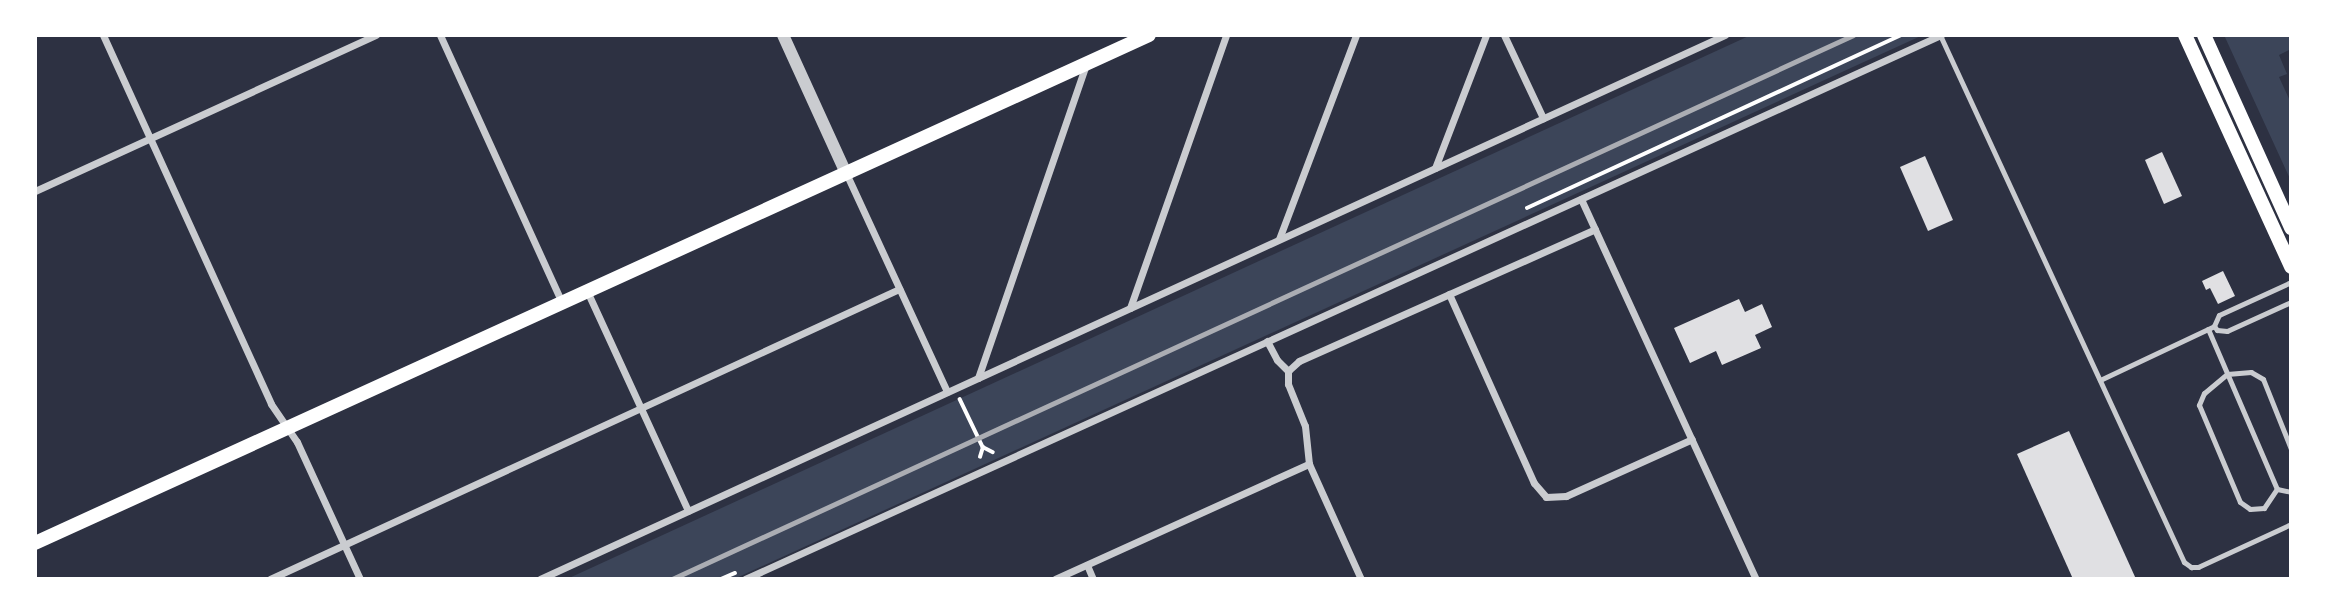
<!DOCTYPE html>
<html>
<head>
<meta charset="utf-8">
<style>
  body { margin:0 }
  #map { position:relative; width:2326px; height:614px; overflow:hidden; background:#2d3142; font-family:"Space Grotesk",sans-serif }
  div>[style] { position:absolute }
  .green>* { inset:0; background:#3c4559 }
  .building>* { inset:0; background:#e0e0e3 }
  .path>* { height:3.5px; margin:-1.75px; padding:0 1.75px; transform-origin:1.75px; border-radius:1.75px; background:#fff }
  .service>* { height:5px; margin:-2.5px; padding:0 2.5px; transform-origin:2.5px; border-radius:2.5px; background:#caccd0 }
  .minor>* { height:7px; margin:-3.5px; padding:0 3.5px; transform-origin:3.5px; border-radius:3.5px; background:#caccd0 }
  .tertiary>* { height:12px; margin:-6px; padding:0 6px; transform-origin:6px; border-radius:6px; background:#caccd0 }
  .secondary>* { height:14px; margin:-7px; padding:0 7px; transform-origin:7px; border-radius:7px; background:#fff }
  .rail>* { height:5px; margin:-2.5px; padding:0 2.5px; transform-origin:2.5px; border-radius:2.5px; background:#abadb3 }
  span { translate:-50% -50%; white-space:nowrap; text-align:center; line-height:1.15; -webkit-text-stroke:7px #fff; paint-order:stroke }
  .frame { position:absolute; inset:0; border:37px solid #fff; pointer-events:none }
</style>
</head>
<body>
<div id="map">
  <div class="green">
    <div style="clip-path:polygon(1751px 35px,1923px 35px,734px 579px,567px 579px)"></div>
    <div style="clip-path:polygon(2224px 35px,2291px 35px,2291px 49px,2279px 55px,2287px 74px,2279px 77px,2291px 103px,2291px 181px)"></div>
  </div>
  <div class="building">
    <div style="clip-path:polygon(2162px 152px,2182px 196px,2164px 204px,2145px 160px)"></div>
    <div style="clip-path:polygon(1925px 156px,1953px 220px,1928px 231px,1900px 167px)"></div>
    <div style="clip-path:polygon(2223px 271px,2235px 296px,2218px 304px,2210px 288px,2206px 290px,2202px 281px)"></div>
    <div style="clip-path:polygon(1739px 299px,1745px 312px,1762px 304px,1772px 327px,1755px 335px,1761px 348px,1722px 365px,1716px 351px,1690px 363px,1674px 328px)"></div>
    <div style="clip-path:polygon(2069px 431px,2136px 579px,2073px 579px,2017px 454px)"></div>
  </div>
  <div class="path">
    <div style="left:1527px;top:208px;width:413px;rotate:-24.8deg"></div>
    <div style="left:960px;top:399px;width:53px;rotate:64.4deg"></div>
    <div style="left:980px;top:457px;width:10px;rotate:-73deg"></div>
    <div style="left:983px;top:447px;width:11px;rotate:27deg"></div>
    <div style="left:721px;top:579px;width:15px;rotate:-23deg"></div>
  </div>
  <div class="service">
    <div style="left:1940px;top:35px;width:581px;rotate:65.16deg"></div>
    <div style="left:2184px;top:562px;width:9px;rotate:36deg"></div>
    <div style="left:2191px;top:567px;width:7px"></div>
    <div style="left:2198px;top:567px;width:102px;rotate:-24.8deg"></div>
    <div style="left:2214px;top:326px;width:5px;rotate:53deg"></div>
    <div style="left:2217px;top:330px;width:10px;rotate:6deg"></div>
    <div style="left:2227px;top:331px;width:70px;rotate:-24.4deg"></div>
    <div style="left:2208px;top:329px;width:174px;rotate:66.7deg"></div>
    <div style="left:2100px;top:380px;width:126px;rotate:-25.3deg"></div>
    <div style="left:2214px;top:326px;width:12px;rotate:-66deg"></div>
    <div style="left:2219px;top:315px;width:79px;rotate:-24.6deg"></div>
    <div style="left:2291px;top:449px;width:75px;rotate:-111.8deg"></div>
    <div style="left:2263px;top:379px;width:14px;rotate:-150deg"></div>
    <div style="left:2251px;top:372px;width:24px;rotate:175deg"></div>
    <div style="left:2227px;top:374px;width:30px;rotate:140deg"></div>
    <div style="left:2204px;top:393px;width:13px;rotate:113deg"></div>
    <div style="left:2199px;top:405px;width:105px;rotate:67.1deg"></div>
    <div style="left:2240px;top:502px;width:12px;rotate:35deg"></div>
    <div style="left:2250px;top:509px;width:14px;rotate:-4deg"></div>
    <div style="left:2264px;top:508px;width:23px;rotate:-56deg"></div>
    <div style="left:2277px;top:489px;width:14px;rotate:12deg"></div>
  </div>
  <div class="minor">
    <div style="left:103px;top:35px;width:405px;rotate:65.5deg"></div>
    <div style="left:271px;top:404px;width:46px;rotate:55.6deg"></div>
    <div style="left:297px;top:442px;width:151px;rotate:65.3deg"></div>
    <div style="left:440px;top:35px;width:294px;rotate:65.5deg"></div>
    <div style="left:1504px;top:35px;width:92px;rotate:64.8deg"></div>
    <div style="left:1435px;top:168px;width:142px;rotate:-69deg"></div>
    <div style="left:846px;top:173px;width:241px;rotate:65.2deg"></div>
    <div style="left:35px;top:191px;width:375px;rotate:-24.6deg"></div>
    <div style="left:1581px;top:199px;width:418px;rotate:65.3deg"></div>
    <div style="left:1279px;top:239px;width:218px;rotate:-69.3deg"></div>
    <div style="left:587px;top:291px;width:242px;rotate:65.3deg"></div>
    <div style="left:1449px;top:294px;width:207px;rotate:65.8deg"></div>
    <div style="left:1534px;top:483px;width:18px;rotate:49deg"></div>
    <div style="left:1546px;top:497px;width:20px;rotate:-3deg"></div>
    <div style="left:1566px;top:496px;width:138px;rotate:-24.3deg"></div>
    <div style="left:1130px;top:308px;width:289px;rotate:-70.6deg"></div>
    <div style="left:1267px;top:341px;width:21px;rotate:62deg"></div>
    <div style="left:1277px;top:360px;width:16px;rotate:45deg"></div>
    <div style="left:1288px;top:371px;width:13px;rotate:90deg"></div>
    <div style="left:1288px;top:384px;width:45px;rotate:68deg"></div>
    <div style="left:1305px;top:426px;width:38px;rotate:84deg"></div>
    <div style="left:1309px;top:464px;width:126px;rotate:65.7deg"></div>
    <div style="left:1288px;top:371px;width:15px;rotate:-42deg"></div>
    <div style="left:1299px;top:361px;width:324px;rotate:-24deg"></div>
    <div style="left:978px;top:378px;width:331px;rotate:-71deg"></div>
    <div style="left:1087px;top:565px;width:15px;rotate:67deg"></div>
    <div style="left:270px;top:579px;width:693px;rotate:-24.75deg"></div>
    <div style="left:540px;top:579px;width:1304px;rotate:-24.66deg"></div>
    <div style="left:745px;top:579px;width:1314px;rotate:-24.46deg"></div>
    <div style="left:1055px;top:579px;width:279px;rotate:-24.4deg"></div>
  </div>
  <div class="tertiary">
    <div style="left:783px;top:35px;width:152px;rotate:65.5deg"></div>
  </div>
  <div class="secondary">
    <div style="left:2185px;top:35px;width:255px;rotate:65.4deg"></div>
    <div style="left:2204px;top:35px;width:212px;rotate:65.7deg"></div>
    <div style="left:35px;top:543px;width:1224px;rotate:-24.51deg"></div>
  </div>
  <div class="rail">
    <div style="left:672px;top:579px;width:1300px;rotate:-24.73deg"></div>
  </div>
  <div class="frame"></div>
</div>
</body>
</html>
